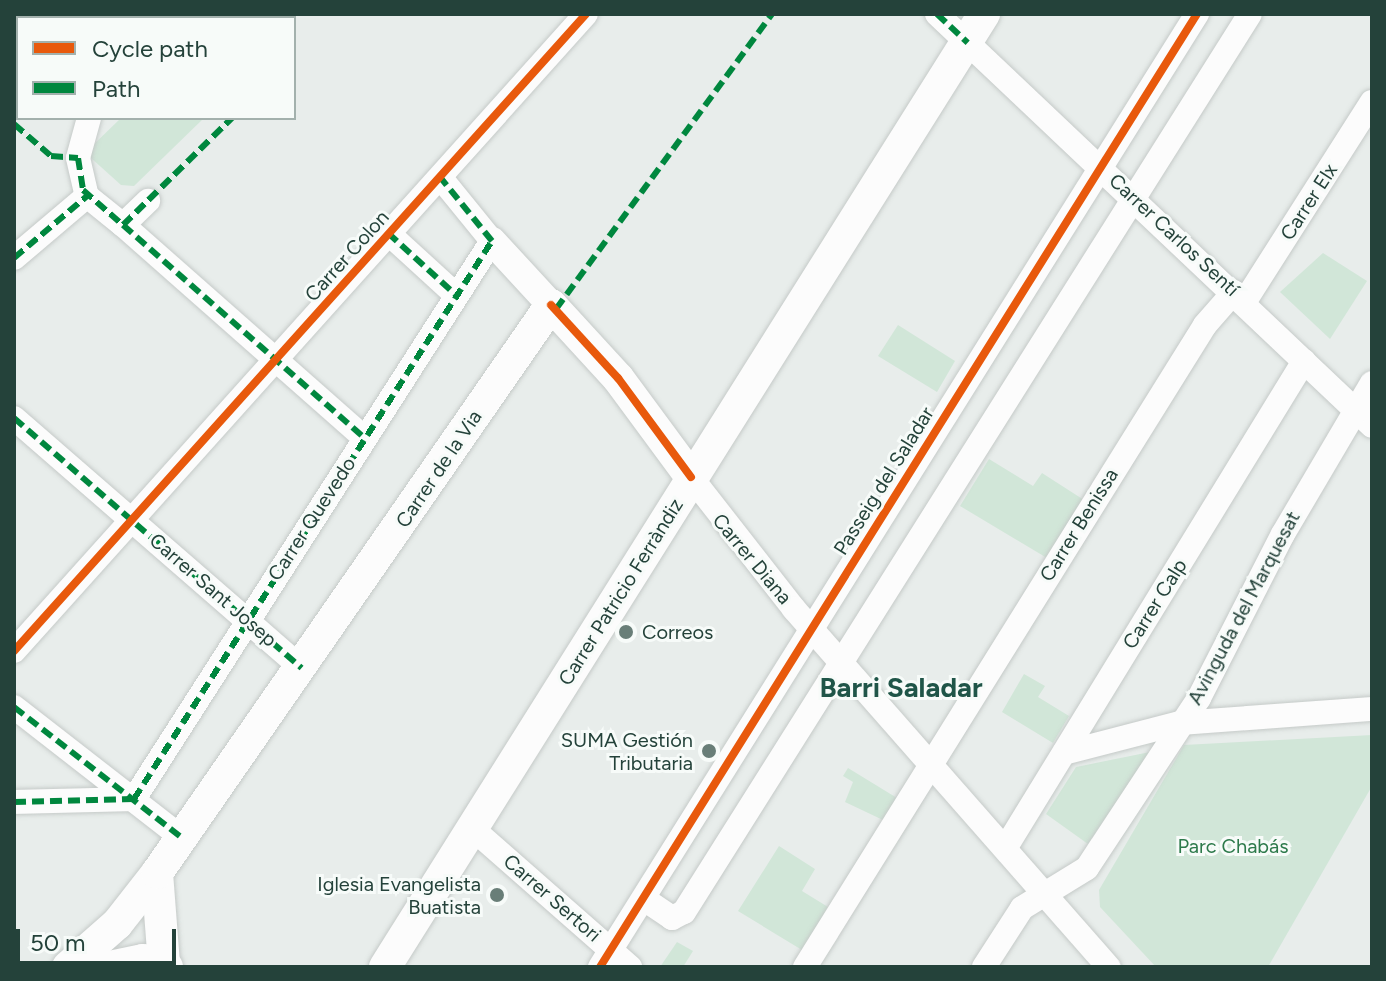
<!DOCTYPE html>
<html>
<head>
<meta charset="utf-8">
<style>
  body { margin:0 }
  #map { position:relative; width:1386px; height:981px; overflow:hidden; background:#e8edeb; font-family:Figtree,sans-serif }
  div>[style] { position:absolute }
  .green>* { inset:0; background:#d1e6d8 }
  .roads { filter:drop-shadow(0 0 2px #c5cac8) drop-shadow(0 0 2px #c5cac8) }
  .minor>* { height:24px; margin:-12px; padding:0 12px; transform-origin:12px; border-radius:12px; background:#fcfcfc }
  .tertiary>* { height:28px; margin:-14px; padding:0 14px; transform-origin:14px; border-radius:14px; background:#fcfcfc }
  .secondary>* { height:32px; margin:-16px; padding:0 16px; transform-origin:16px; border-radius:16px; background:#fcfcfc }
  .quiet>* { height:6px; margin-top:-3px; transform-origin:0; background:repeating-linear-gradient(90deg,#00873e 0 12px,transparent 0 18px) }
  .cycleway>* { height:8px; margin:-4px; padding:0 4px; transform-origin:4px; border-radius:4px; background:#e8590c }
  .dots>* { width:22px; height:22px; translate:-50% -50%; box-sizing:border-box; border:4px solid #f7fbf9; border-radius:50% }
  span { translate:-50% -50%; white-space:nowrap; text-align:center; line-height:1.15; -webkit-text-stroke:6px #f7fbf9; paint-order:stroke }
  .street-label { font-size:20px; color:#24423a }
  .poi-label { font-size:20px; color:#24423a }
  .left { translate:0 -50%; text-align:left }
  .right { translate:-100% -50%; text-align:right }
  .park-label { font-size:20px; color:#2d7a4b }
  .district-label { font-size:28px; color:#1f5548; font-weight:700 }
  .frame { position:absolute; inset:0; border:16px solid #24423a; pointer-events:none }
  .legend { position:absolute; left:16px; top:16px; width:280px; height:104px; box-sizing:border-box; background:#f7fbf9; border:2px solid #a3b1ad; margin:0; padding:10px 14px; list-style:none; font-size:24px; color:#24423a }
  .legend li { display:flex; align-items:center; gap:16px; height:40px }
  .legend b { width:40px; border:2px solid #a3b1ad }
  .scale { position:absolute; left:16px; top:929px; width:160px; height:36px; box-sizing:border-box; border:4px solid #24423a; border-top:0; padding-left:10px; font-size:24px; line-height:28px; white-space:nowrap; color:#24423a; -webkit-text-stroke:6px #f7fbf9; paint-order:stroke }
</style>
</head>
<body>
<div id="map">
  <div class="green">
    <div style="clip-path:polygon(121px 118px,204px 118px,134px 186px,121px 185px,91px 158px,90px 148px)"></div>
    <div style="clip-path:polygon(1323px 253px,1367px 281px,1330px 339px,1280px 292px)"></div>
    <div style="clip-path:polygon(898px 325px,955px 361px,937px 392px,878px 356px)"></div>
    <div style="clip-path:polygon(989px 459px,1033px 486px,1042px 473px,1084px 500px,1047px 558px,960px 506px)"></div>
    <div style="clip-path:polygon(1024px 674px,1045px 686px,1038px 697px,1069px 716px,1053px 743px,1002px 712px)"></div>
    <div style="clip-path:polygon(1372px 735px,1372px 786px,1268px 967px,1156px 967px,1100px 907px,1099px 890px,1184px 745px)"></div>
    <div style="clip-path:polygon(1150px 752px,1088px 844px,1046px 814px,1076px 767px)"></div>
    <div style="clip-path:polygon(848px 768px,897px 798px,883px 820px,845px 802px,853px 782px,843px 776px)"></div>
    <div style="clip-path:polygon(779px 846px,815px 869px,802px 891px,828px 907px,802px 950px,738px 911px)"></div>
    <div style="clip-path:polygon(677px 942px,693px 951px,683px 967px,660px 967px)"></div>
  </div>
  <div class="roads">
    <div class="minor">
      <div style="left:937px;top:14px;width:599px;rotate:43.44deg"></div>
      <div style="left:89px;top:118px;width:41px;rotate:105.4deg"></div>
      <div style="left:78px;top:158px;width:39px;rotate:77deg"></div>
      <div style="left:87px;top:196px;width:46px;rotate:38.9deg"></div>
      <div style="left:123px;top:225px;width:35px;rotate:-44deg"></div>
      <div style="left:123px;top:225px;width:322px;rotate:41.4deg"></div>
      <div style="left:388px;top:233px;width:92px;rotate:42.4deg"></div>
      <div style="left:14px;top:258px;width:96px;rotate:-40.3deg"></div>
      <div style="left:1245px;top:301px;width:236px;rotate:-57.5deg"></div>
      <div style="left:14px;top:418px;width:381px;rotate:41deg"></div>
      <div style="left:691px;top:477px;width:167px;rotate:52deg"></div>
      <div style="left:794px;top:609px;width:477px;rotate:48.7deg"></div>
      <div style="left:14px;top:651px;width:856px;rotate:-48.08deg"></div>
      <div style="left:14px;top:707px;width:213px;rotate:37.9deg"></div>
      <div style="left:1064px;top:753px;width:120px;rotate:-14.5deg"></div>
      <div style="left:1180px;top:723px;width:193px;rotate:-4.2deg"></div>
      <div style="left:134px;top:799px;width:663px;rotate:-57.32deg"></div>
      <div style="left:492px;top:241px;width:82px;rotate:-129.1deg"></div>
      <div style="left:14px;top:802px;width:120px;rotate:-1.4deg"></div>
      <div style="left:474px;top:830px;width:208px;rotate:41.3deg"></div>
      <div style="left:1006px;top:847px;width:570px;rotate:-58.48deg"></div>
      <div style="left:644px;top:899px;width:34px;rotate:34deg"></div>
      <div style="left:672px;top:918px;width:13px;rotate:-27deg"></div>
      <div style="left:684px;top:912px;width:1061px;rotate:-57.78deg"></div>
      <div style="left:600px;top:967px;width:1125px;rotate:-57.94deg"></div>
      <div style="left:805px;top:967px;width:756px;rotate:-58.07deg"></div>
      <div style="left:1205px;top:325px;width:44px;rotate:-48.7deg"></div>
      <div style="left:984px;top:967px;width:70px;rotate:-57.2deg"></div>
      <div style="left:1022px;top:908px;width:76px;rotate:-31.6deg"></div>
      <div style="left:1087px;top:868px;width:204px;rotate:-56.6deg"></div>
      <div style="left:1199px;top:698px;width:184px;rotate:-62.9deg"></div>
      <div style="left:1283px;top:534px;width:175px;rotate:-59.5deg"></div>
    </div>
    <div class="tertiary">
      <div style="left:492px;top:241px;width:87px;rotate:47.3deg"></div>
    </div>
    <div class="secondary">
      <div style="left:157px;top:873px;width:92px;rotate:85.6deg"></div>
      <div style="left:68px;top:967px;width:65px;rotate:-41.3deg"></div>
      <div style="left:117px;top:924px;width:65px;rotate:-51.9deg"></div>
      <div style="left:157px;top:873px;width:691px;rotate:-55.25deg"></div>
      <div style="left:551px;top:305px;width:99px;rotate:47.5deg"></div>
      <div style="left:618px;top:378px;width:123px;rotate:53.6deg"></div>
      <div style="left:110px;top:967px;width:34px;rotate:-12deg"></div>
      <div style="left:143px;top:960px;width:25px;rotate:16deg"></div>
      <div style="left:385px;top:967px;width:1126px;rotate:-57.85deg"></div>
    </div>
  </div>
  <div class="quiet">
    <div style="left:156px;top:14px;width:7px;rotate:34deg"></div>
    <div style="left:937px;top:14px;width:42px;rotate:43.1deg"></div>
    <div style="left:264px;top:18px;width:6px;rotate:-45deg"></div>
    <div style="left:14px;top:124px;width:49px;rotate:40.9deg"></div>
    <div style="left:51px;top:156px;width:27px;rotate:4deg"></div>
    <div style="left:78px;top:158px;width:32px;rotate:81deg"></div>
    <div style="left:83px;top:190px;width:53px;rotate:41.2deg"></div>
    <div style="left:123px;top:225px;width:153px;rotate:-44.5deg"></div>
    <div style="left:123px;top:225px;width:322px;rotate:41.4deg"></div>
    <div style="left:388px;top:233px;width:92px;rotate:42.4deg"></div>
    <div style="left:14px;top:258px;width:96px;rotate:-40.3deg"></div>
    <div style="left:556px;top:309px;width:366px;rotate:-53.8deg"></div>
    <div style="left:14px;top:418px;width:381px;rotate:41deg"></div>
    <div style="left:14px;top:707px;width:213px;rotate:37.9deg"></div>
    <div style="left:134px;top:799px;width:663px;rotate:-57.32deg"></div>
    <div style="left:492px;top:241px;width:82px;rotate:-129.1deg"></div>
    <div style="left:14px;top:802px;width:120px;rotate:-1.4deg"></div>
  </div>
  <div class="cycleway">
    <div style="left:551px;top:305px;width:99px;rotate:47.5deg"></div>
    <div style="left:618px;top:378px;width:123px;rotate:53.6deg"></div>
    <div style="left:14px;top:651px;width:856px;rotate:-48.08deg"></div>
    <div style="left:600px;top:967px;width:1125px;rotate:-57.94deg"></div>
  </div>
  <div class="dots">
    <div style="left:626px;top:632px;background:#697e78"></div>
    <div style="left:709px;top:751px;background:#697e78"></div>
    <div style="left:497px;top:895px;background:#697e78"></div>
  </div>
  <div class="street-label">
    <span style="left:1309px;top:202px;rotate:-57deg">Carrer Elx</span>
    <span style="left:1174px;top:235px;rotate:43deg">Carrer Carlos Sentí</span>
    <span style="left:347px;top:256px;rotate:-48deg">Carrer Colon</span>
    <span style="left:439px;top:469px;rotate:-56deg">Carrer de la Via</span>
    <span style="left:884px;top:481px;rotate:-58deg">Passeig del Saladar</span>
    <span style="left:312px;top:519px;rotate:-57deg">Carrer Quevedo</span>
    <span style="left:1079px;top:525px;rotate:-58deg">Carrer Benissa</span>
    <span style="left:752px;top:559px;rotate:50deg">Carrer Diana</span>
    <span style="left:213px;top:590px;rotate:41deg">Carrer Sant Josep</span>
    <span style="left:621px;top:592px;rotate:-58deg">Carrer Patricio Ferràndiz</span>
    <span style="left:1155px;top:604px;rotate:-58deg">Carrer Calp</span>
    <span style="left:1244px;top:608px;rotate:-62deg">Avinguda del Marquesat</span>
    <span style="left:552px;top:898px;rotate:41deg">Carrer Sertori</span>
  </div>
  <div class="poi-label">
    <span class="left" style="left:642px;top:632px">Correos</span>
    <span class="right" style="left:693px;top:752px">SUMA Gestión<br>Tributaria</span>
    <span class="right" style="left:481px;top:896px">Iglesia Evangelista<br>Buatista</span>
  </div>
  <div class="park-label">
    <span style="left:1233px;top:846px">Parc Chabás</span>
  </div>
  <div class="district-label">
    <span style="left:901px;top:687px">Barri Saladar</span>
  </div>
  <div class="frame"></div>
  <ul class="legend">
  <li><b style="height:10px;background:#e8590c"></b>Cycle path</li>
  <li><b style="height:10px;background:#00873e"></b>Path</li>
  </ul>
  <div class="scale">50 m</div>
</div>
</body>
</html>
